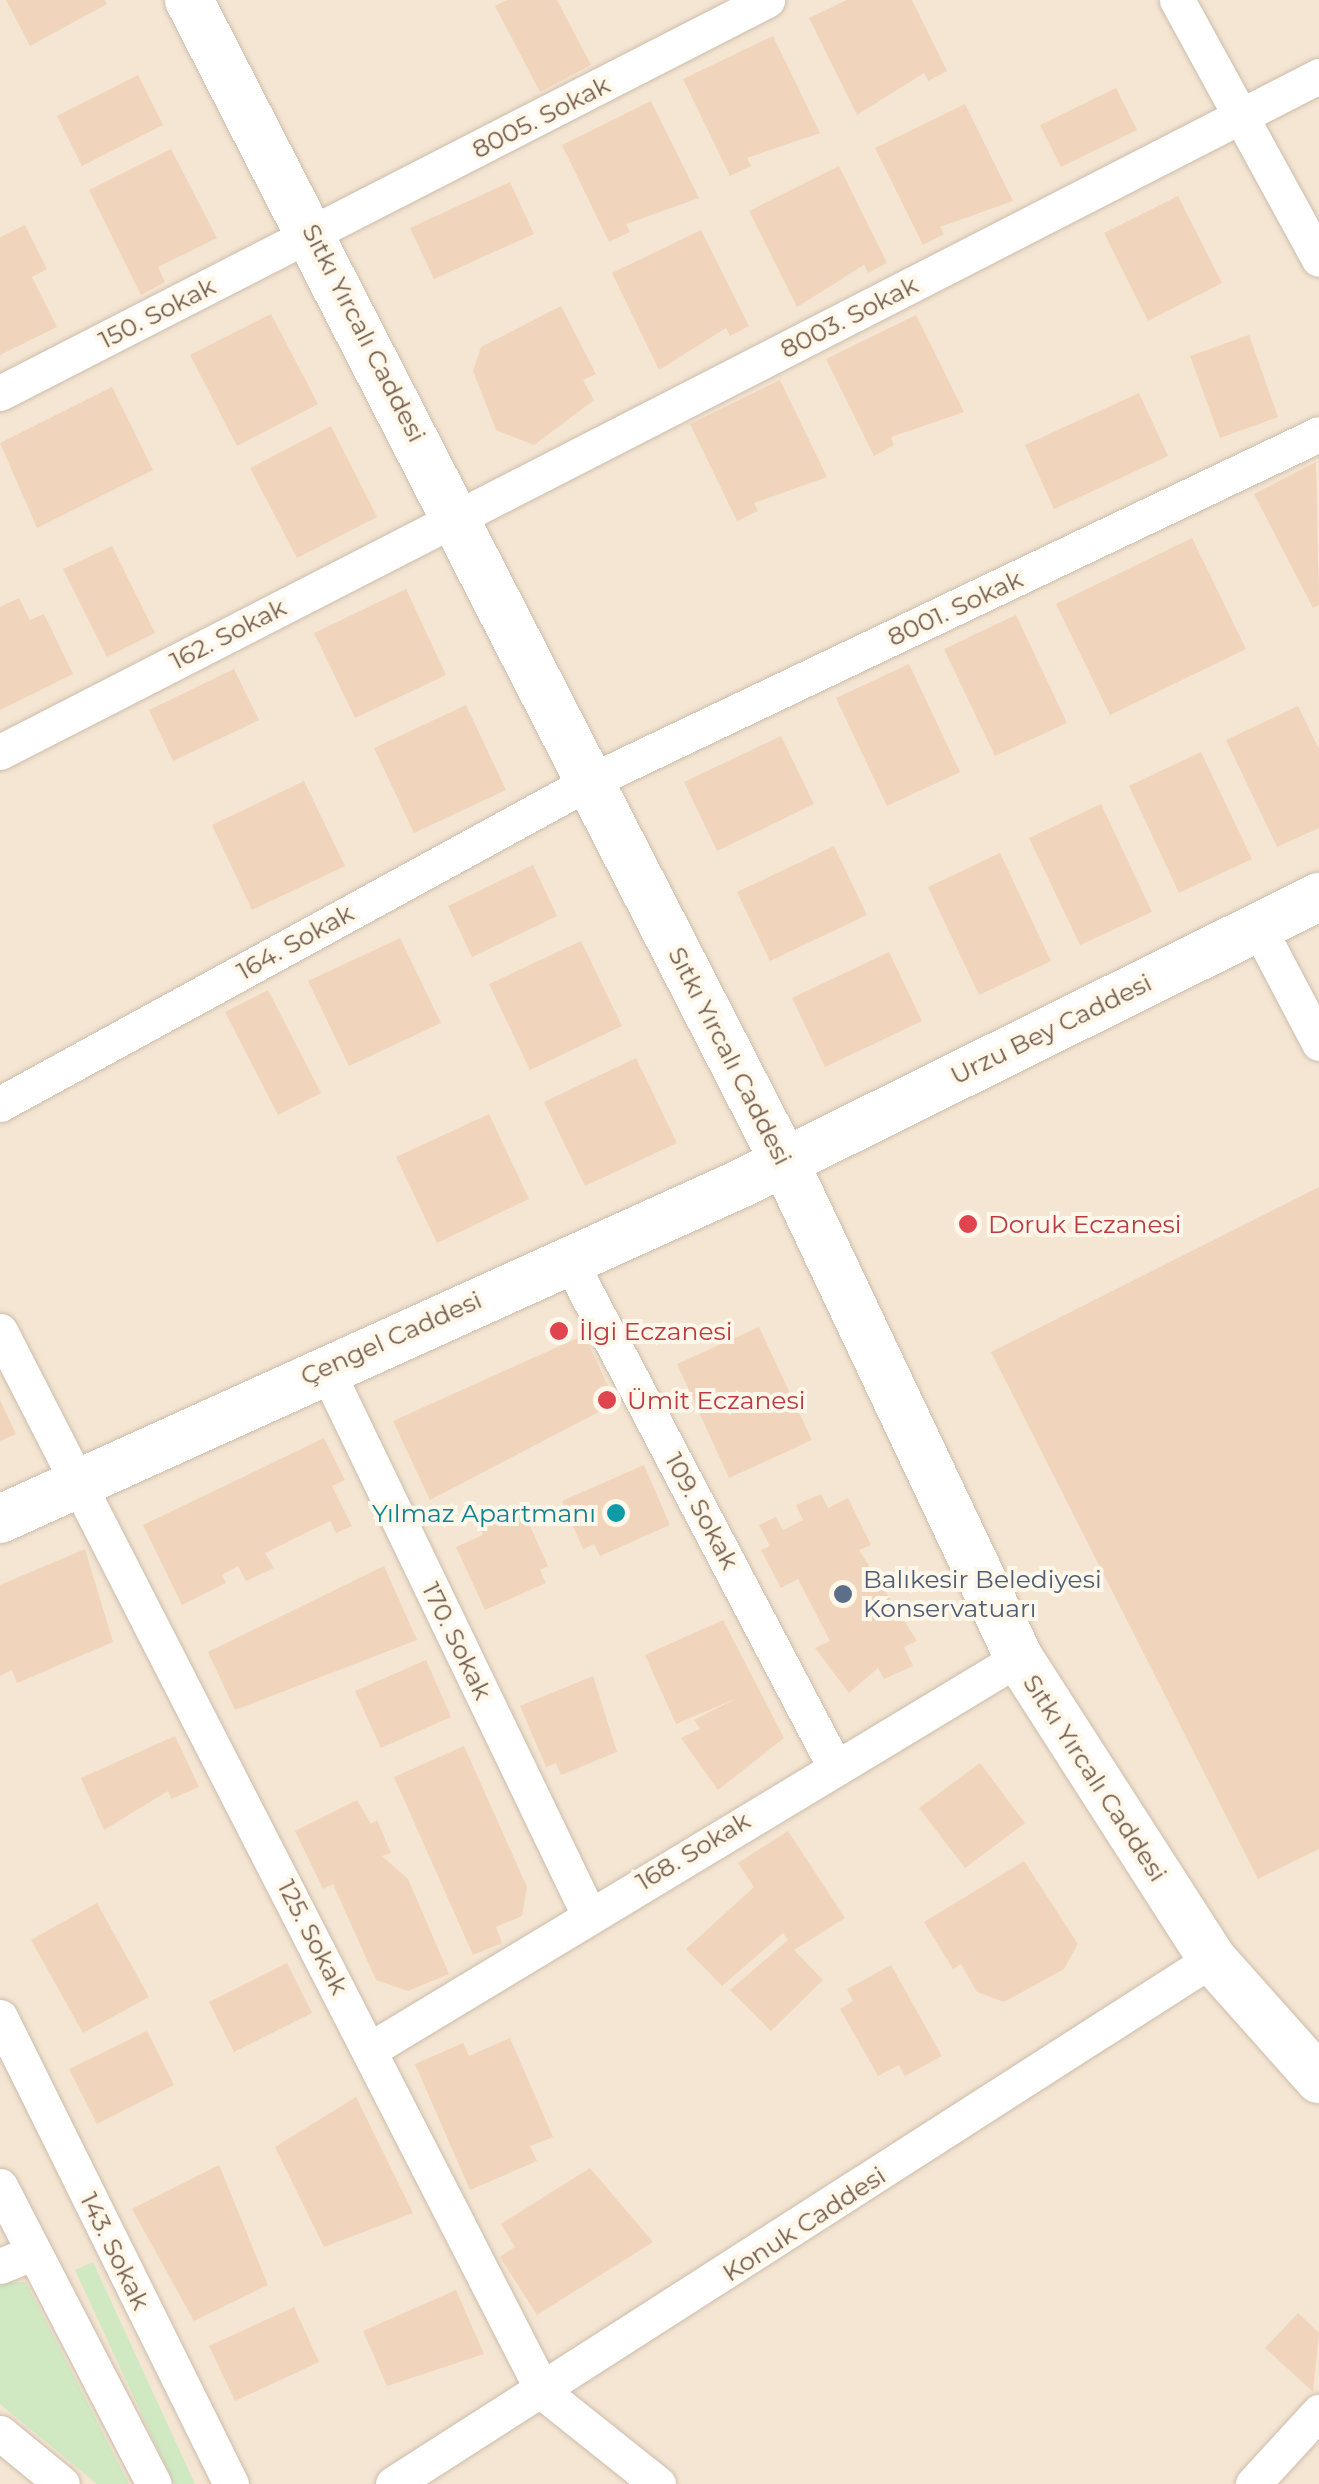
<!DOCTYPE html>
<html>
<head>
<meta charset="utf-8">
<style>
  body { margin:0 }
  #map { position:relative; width:1319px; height:2484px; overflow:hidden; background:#fcf4e4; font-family:Montserrat,sans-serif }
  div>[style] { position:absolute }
  .residential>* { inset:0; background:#f4e6d3 }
  .green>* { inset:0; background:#d0e9c3 }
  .building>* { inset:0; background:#f1d4bc }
  .roads { filter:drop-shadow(0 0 2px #cdbcab) drop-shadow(0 0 2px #cdbcab) }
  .minor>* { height:35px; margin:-17.5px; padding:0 17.5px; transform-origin:17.5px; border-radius:17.5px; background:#fff }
  .secondary>* { height:48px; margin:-24px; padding:0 24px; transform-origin:24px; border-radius:24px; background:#fff }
  .dots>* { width:28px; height:28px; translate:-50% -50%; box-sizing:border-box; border:5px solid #fff8ea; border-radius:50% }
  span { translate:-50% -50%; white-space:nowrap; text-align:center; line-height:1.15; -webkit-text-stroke:8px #fff8ea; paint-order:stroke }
  .street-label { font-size:25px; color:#745b4a }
  .health-label { font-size:25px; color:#be3a42 }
  .left { translate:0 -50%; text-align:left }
  .culture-label { font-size:25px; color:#0d838f }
  .right { translate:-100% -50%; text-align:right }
  .service-label { font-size:25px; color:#4e5e75 }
</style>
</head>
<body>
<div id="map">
  <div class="residential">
    <div style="clip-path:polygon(0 0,1319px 0,1319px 2484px,0 2484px)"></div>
  </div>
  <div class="green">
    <div style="clip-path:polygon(93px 2262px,195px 2484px,174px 2484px,75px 2270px)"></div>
    <div style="clip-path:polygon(0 2282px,26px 2282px,129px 2484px,97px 2484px,0 2404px)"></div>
  </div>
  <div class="building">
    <div style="clip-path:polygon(6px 0,105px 0,107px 4px,30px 46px)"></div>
    <div style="clip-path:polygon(507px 0,557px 0,591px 65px,540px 92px,495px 6px)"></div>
    <div style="clip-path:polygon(847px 0,912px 0,947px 71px,928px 81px,924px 73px,857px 115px,809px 18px)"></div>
    <div style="clip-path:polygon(773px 36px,820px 133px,747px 158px,751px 166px,730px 176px,683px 79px)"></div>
    <div style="clip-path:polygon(138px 75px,163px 125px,82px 166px,57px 116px)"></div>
    <div style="clip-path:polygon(1116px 88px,1137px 130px,1061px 167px,1040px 125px)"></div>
    <div style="clip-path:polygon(651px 101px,699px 198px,626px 224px,630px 232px,609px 242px,562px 145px)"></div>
    <div style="clip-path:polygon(965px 104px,1013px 201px,940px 227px,944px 234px,923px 245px,875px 148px)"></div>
    <div style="clip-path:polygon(171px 149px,217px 238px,158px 267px,165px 282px,141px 295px,89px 190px)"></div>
    <div style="clip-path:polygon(839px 166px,887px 263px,868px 273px,864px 265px,797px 307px,749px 211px)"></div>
    <div style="clip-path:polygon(510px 182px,534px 234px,434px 279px,410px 228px)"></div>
    <div style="clip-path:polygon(1178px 196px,1222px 283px,1148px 321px,1104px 233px)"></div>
    <div style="clip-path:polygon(25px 225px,47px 269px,32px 277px,57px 327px,0 355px,0 237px)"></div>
    <div style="clip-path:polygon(701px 230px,749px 326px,730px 336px,726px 328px,659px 370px,612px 273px)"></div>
    <div style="clip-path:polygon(561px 306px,596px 374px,583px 380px,594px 400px,534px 445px,496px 430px,473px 371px,481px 347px)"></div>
    <div style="clip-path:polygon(271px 314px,318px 404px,237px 446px,190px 355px)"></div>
    <div style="clip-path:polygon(916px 315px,964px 412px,891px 437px,894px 445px,874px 456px,826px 359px)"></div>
    <div style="clip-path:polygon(1249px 335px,1278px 417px,1220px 438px,1190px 356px)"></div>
    <div style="clip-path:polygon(780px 380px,827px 477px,754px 503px,758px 511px,737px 521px,690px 424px)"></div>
    <div style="clip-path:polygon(112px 387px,153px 470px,37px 528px,0 443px)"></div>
    <div style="clip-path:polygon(1139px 393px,1168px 456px,1054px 509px,1025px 445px)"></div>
    <div style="clip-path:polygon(331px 426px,377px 517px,297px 558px,250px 468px)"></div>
    <div style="clip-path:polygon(1316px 462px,1319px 605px,1313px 608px,1254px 494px)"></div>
    <div style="clip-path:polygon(1192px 538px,1246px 649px,1110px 715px,1056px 604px)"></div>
    <div style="clip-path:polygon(112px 546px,155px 633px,107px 657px,63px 569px)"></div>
    <div style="clip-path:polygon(406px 589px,446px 675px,355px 718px,314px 633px)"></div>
    <div style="clip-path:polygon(19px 598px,30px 620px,44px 614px,73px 674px,0 710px,0 607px)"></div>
    <div style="clip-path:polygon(1016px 615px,1067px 723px,995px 756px,944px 649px)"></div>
    <div style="clip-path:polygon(909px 664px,960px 772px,887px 806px,836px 698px)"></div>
    <div style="clip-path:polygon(234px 669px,259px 720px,173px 761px,149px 710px)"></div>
    <div style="clip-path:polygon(466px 705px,506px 790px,414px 833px,374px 748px)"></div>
    <div style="clip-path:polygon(1298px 706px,1319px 749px,1319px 828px,1277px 847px,1226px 740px)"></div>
    <div style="clip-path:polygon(781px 736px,814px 804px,717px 851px,684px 782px)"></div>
    <div style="clip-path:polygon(1201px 752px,1252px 859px,1179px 893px,1129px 786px)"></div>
    <div style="clip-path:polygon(304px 781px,345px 866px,252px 910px,212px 825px)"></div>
    <div style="clip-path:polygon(1101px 804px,1152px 912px,1080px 945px,1029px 838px)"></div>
    <div style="clip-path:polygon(834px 846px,867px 915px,770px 961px,737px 892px)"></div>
    <div style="clip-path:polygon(1000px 853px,1051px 961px,979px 995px,928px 887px)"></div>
    <div style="clip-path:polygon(533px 865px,557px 916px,472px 957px,448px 906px)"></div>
    <div style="clip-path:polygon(400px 938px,441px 1023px,349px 1066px,308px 981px)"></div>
    <div style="clip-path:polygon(581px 941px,622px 1026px,530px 1070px,489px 984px)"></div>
    <div style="clip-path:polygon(889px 952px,922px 1021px,825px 1067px,792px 998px)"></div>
    <div style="clip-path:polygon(268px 990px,321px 1093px,278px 1115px,225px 1012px)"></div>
    <div style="clip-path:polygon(636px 1058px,677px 1143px,585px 1186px,544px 1102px)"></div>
    <div style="clip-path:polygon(489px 1114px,529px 1199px,437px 1243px,396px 1157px)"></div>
    <div style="clip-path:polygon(1319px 1187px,1319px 1849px,1258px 1879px,991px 1352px)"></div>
    <div style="clip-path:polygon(759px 1327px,812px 1440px,729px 1478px,677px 1364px)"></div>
    <div style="clip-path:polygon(584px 1335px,616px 1403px,430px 1500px,393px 1421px)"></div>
    <div style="clip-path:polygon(0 1400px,16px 1434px,0 1441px)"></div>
    <div style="clip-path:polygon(324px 1438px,345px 1480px,332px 1486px,352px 1526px,336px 1533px,330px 1521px,265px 1553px,274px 1568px,246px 1581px,238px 1566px,222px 1575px,226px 1583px,182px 1605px,143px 1525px)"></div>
    <div style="clip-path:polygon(644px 1465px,670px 1525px,600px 1556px,594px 1544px,583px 1549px,562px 1501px)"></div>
    <div style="clip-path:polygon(821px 1494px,828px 1508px,848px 1498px,871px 1545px,859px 1550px,917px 1641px,904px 1647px,913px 1666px,884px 1679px,878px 1668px,849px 1693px,815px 1648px,830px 1641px,798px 1579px,781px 1588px,761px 1550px,770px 1546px,759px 1525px,776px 1517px,783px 1530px,803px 1520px,796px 1505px)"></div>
    <div style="clip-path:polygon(521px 1506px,548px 1566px,540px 1570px,546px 1583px,485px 1610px,456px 1547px,483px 1535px,478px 1524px)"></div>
    <div style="clip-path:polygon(85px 1549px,113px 1642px,17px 1683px,12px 1670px,0 1676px,0 1585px)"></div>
    <div style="clip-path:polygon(384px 1566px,417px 1640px,235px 1710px,208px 1652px)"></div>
    <div style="clip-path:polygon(723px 1620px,784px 1738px,718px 1790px,681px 1738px,700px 1729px,694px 1720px,737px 1698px,676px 1724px,645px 1655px)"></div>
    <div style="clip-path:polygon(426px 1660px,451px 1717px,381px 1748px,355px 1691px)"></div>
    <div style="clip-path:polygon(593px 1676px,617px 1752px,561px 1775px,556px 1763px,546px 1767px,520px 1706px)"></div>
    <div style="clip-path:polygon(175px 1736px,199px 1787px,171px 1799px,168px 1791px,104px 1830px,81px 1778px)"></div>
    <div style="clip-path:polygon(464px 1746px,527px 1887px,522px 1916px,496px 1927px,502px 1943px,473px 1955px,394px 1777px)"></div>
    <div style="clip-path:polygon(980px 1763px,1025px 1823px,965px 1868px,919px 1808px)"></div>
    <div style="clip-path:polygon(357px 1800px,371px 1824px,377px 1820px,391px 1853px,382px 1856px,408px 1879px,449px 1974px,408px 1991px,376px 1980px,333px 1884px,323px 1889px,295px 1831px)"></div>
    <div style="clip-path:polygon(788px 1831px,845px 1918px,794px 1950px,823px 1980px,771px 2031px,730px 1990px,788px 1940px,783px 1933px,722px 1986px,686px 1949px,754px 1887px,738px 1863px)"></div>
    <div style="clip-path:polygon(1024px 1861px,1078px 1944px,1064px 1969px,1004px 2002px,977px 1992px,961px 1964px,953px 1969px,924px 1922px)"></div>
    <div style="clip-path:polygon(97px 1903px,149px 1997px,83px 2033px,31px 1940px)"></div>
    <div style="clip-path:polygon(287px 1963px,312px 2013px,234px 2052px,209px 2002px)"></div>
    <div style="clip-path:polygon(891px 1965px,942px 2056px,905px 2076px,899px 2065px,878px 2076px,840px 2009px,853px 2001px,847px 1989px)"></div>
    <div style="clip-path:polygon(147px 2031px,174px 2085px,97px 2124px,69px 2069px)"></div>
    <div style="clip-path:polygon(510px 2038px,553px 2137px,530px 2146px,537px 2161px,470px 2190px,415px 2064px,463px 2043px,469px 2056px)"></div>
    <div style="clip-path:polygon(356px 2097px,413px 2213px,324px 2247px,275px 2147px)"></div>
    <div style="clip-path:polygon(219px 2165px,268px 2285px,194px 2321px,132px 2209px)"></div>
    <div style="clip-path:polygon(590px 2168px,653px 2242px,537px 2315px,500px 2257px,515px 2247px,501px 2224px)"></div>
    <div style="clip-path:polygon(456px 2290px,484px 2354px,387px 2386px,363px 2331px)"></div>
    <div style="clip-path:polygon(294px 2307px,319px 2362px,235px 2401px,209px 2346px)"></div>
    <div style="clip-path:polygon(1298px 2313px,1319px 2333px,1313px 2392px,1265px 2348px)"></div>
  </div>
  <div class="roads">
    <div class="minor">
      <div style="left:1177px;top:0;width:295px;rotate:61.3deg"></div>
      <div style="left:0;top:393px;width:862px;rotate:-27.13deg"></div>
      <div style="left:0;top:752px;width:1482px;rotate:-27.14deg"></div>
      <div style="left:1258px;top:927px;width:131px;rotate:62.3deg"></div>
      <div style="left:0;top:1104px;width:674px;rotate:-28.66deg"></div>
      <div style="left:591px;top:781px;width:806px;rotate:-25.48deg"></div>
      <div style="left:568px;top:1258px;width:573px;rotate:62.32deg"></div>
      <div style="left:0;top:1331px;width:1193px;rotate:62.88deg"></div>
      <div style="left:544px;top:2393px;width:146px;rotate:38.6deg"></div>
      <div style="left:325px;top:1367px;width:608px;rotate:64.28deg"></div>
      <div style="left:0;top:2017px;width:521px;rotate:63.68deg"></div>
      <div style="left:371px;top:2049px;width:757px;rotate:-31.11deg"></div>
      <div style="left:0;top:2186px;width:335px;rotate:62.7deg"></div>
      <div style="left:0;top:2266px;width:35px;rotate:-22deg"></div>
      <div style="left:0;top:2433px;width:80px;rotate:39.4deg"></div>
      <div style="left:393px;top:2484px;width:973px;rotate:-32.66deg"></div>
      <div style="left:1253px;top:2484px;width:98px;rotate:-47.5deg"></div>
    </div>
    <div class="secondary">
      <div style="left:189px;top:0;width:1305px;rotate:62.87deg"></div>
      <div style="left:784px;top:1161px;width:550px;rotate:64.69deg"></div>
      <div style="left:1019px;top:1658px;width:358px;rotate:57.3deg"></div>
      <div style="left:1212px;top:1959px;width:161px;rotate:48.3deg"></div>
      <div style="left:0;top:1519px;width:815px;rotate:-24.36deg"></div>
      <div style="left:742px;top:1183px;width:644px;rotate:-26.37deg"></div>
    </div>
  </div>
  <div class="dots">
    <div style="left:968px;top:1224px;background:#e0444e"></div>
    <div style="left:559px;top:1331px;background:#e0444e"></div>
    <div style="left:607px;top:1400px;background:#e0444e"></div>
    <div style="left:616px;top:1513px;background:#0f9aa8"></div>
    <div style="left:843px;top:1594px;background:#5c6f8a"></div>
  </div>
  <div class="street-label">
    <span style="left:541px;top:117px;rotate:-27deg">8005. Sokak</span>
    <span style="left:157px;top:313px;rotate:-27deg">150. Sokak</span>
    <span style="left:849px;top:317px;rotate:-27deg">8003. Sokak</span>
    <span style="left:364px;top:333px;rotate:63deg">Sıtkı Yırcalı Caddesi</span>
    <span style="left:955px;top:608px;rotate:-25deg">8001. Sokak</span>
    <span style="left:228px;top:634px;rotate:-27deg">162. Sokak</span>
    <span style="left:295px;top:942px;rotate:-29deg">164. Sokak</span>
    <span style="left:1051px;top:1029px;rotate:-26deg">Urzu Bey Caddesi</span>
    <span style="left:730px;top:1056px;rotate:63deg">Sıtkı Yırcalı Caddesi</span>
    <span style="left:391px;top:1338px;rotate:-24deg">Çengel Caddesi</span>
    <span style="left:702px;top:1511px;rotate:62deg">109. Sokak</span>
    <span style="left:457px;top:1641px;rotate:64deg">170. Sokak</span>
    <span style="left:1095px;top:1778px;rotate:57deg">Sıtkı Yırcalı Caddesi</span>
    <span style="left:693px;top:1851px;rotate:-31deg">168. Sokak</span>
    <span style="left:313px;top:1937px;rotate:63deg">125. Sokak</span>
    <span style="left:804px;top:2224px;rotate:-33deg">Konuk Caddesi</span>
    <span style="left:115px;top:2251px;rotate:64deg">143. Sokak</span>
  </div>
  <div class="health-label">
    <span class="left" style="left:988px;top:1224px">Doruk Eczanesi</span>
    <span class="left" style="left:579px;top:1331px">İlgi Eczanesi</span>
    <span class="left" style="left:627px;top:1400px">Ümit Eczanesi</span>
  </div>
  <div class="culture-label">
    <span class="right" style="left:596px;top:1513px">Yılmaz Apartmanı</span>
  </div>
  <div class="service-label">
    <span class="left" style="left:863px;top:1594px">Balıkesir Belediyesi<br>Konservatuarı</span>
  </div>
</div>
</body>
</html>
